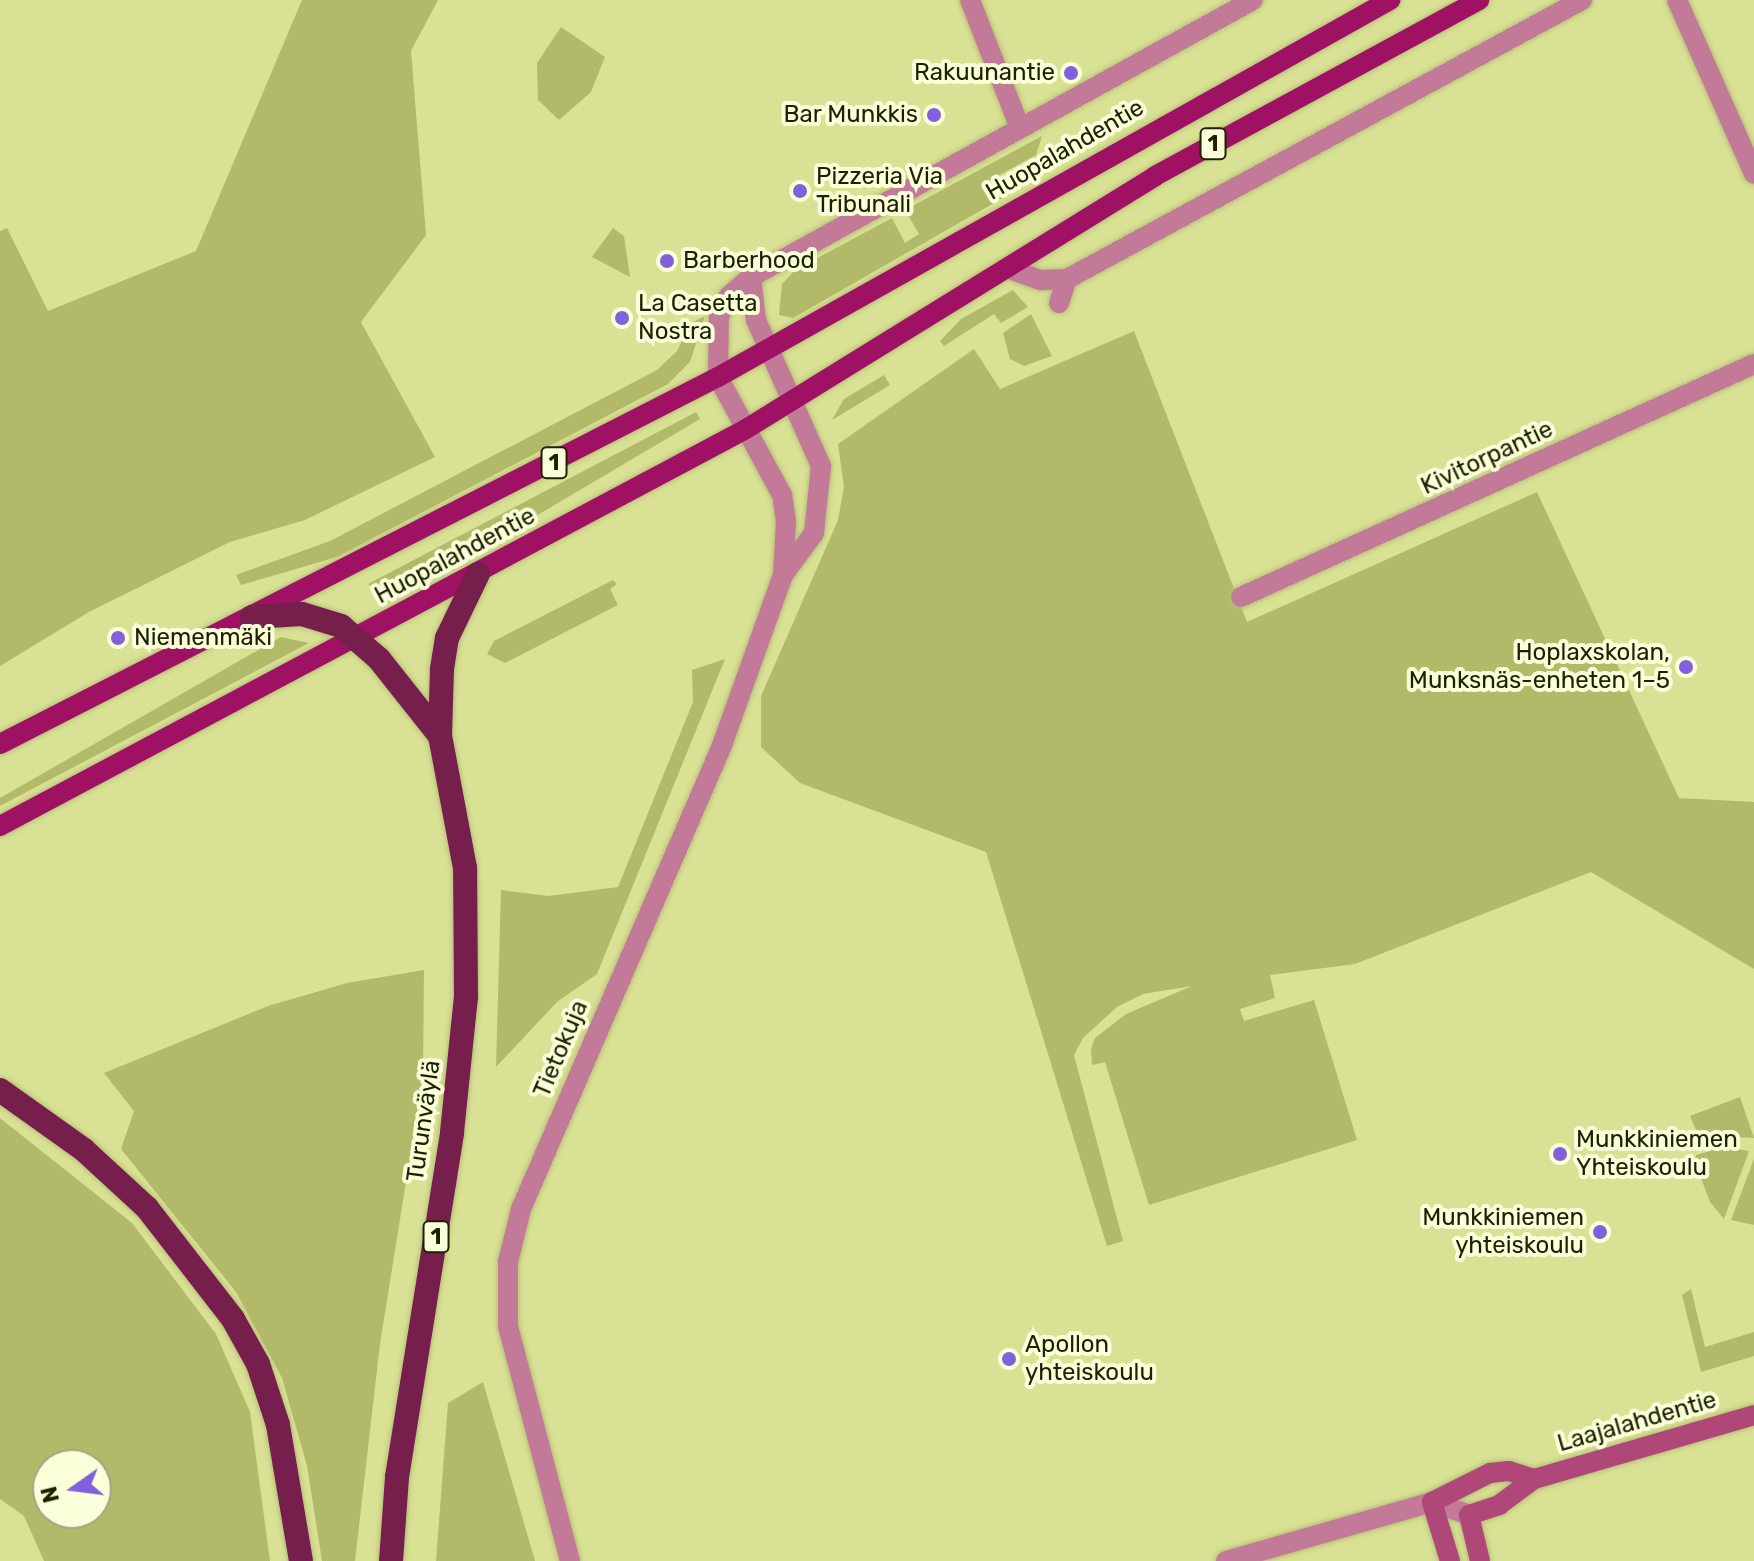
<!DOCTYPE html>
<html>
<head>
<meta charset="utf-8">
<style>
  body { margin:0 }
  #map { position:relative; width:1754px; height:1561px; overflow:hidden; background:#d9e194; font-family:Rubik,sans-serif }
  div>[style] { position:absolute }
  .green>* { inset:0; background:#b2ba6a }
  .roads { filter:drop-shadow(0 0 2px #b7be7a) drop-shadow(0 0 2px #b7be7a) }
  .street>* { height:20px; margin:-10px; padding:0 10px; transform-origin:10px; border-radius:10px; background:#c27a98 }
  .secondary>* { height:20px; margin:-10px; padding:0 10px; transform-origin:10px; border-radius:10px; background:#af4779 }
  .primary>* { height:20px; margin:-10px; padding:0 10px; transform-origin:10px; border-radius:10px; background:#9f1162 }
  .highway>* { height:24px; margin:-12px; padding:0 12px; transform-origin:12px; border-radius:12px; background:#761e4c }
  .dots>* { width:22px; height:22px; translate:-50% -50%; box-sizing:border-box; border:4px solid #faffd9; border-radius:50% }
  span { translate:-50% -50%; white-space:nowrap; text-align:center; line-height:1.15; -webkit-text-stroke:8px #faffd9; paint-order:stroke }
  .shield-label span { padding:2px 6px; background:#faffd9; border:2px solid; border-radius:6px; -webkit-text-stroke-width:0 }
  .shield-label { font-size:22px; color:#1e2002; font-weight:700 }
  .poi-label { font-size:24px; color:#1e2002 }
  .right { translate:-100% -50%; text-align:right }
  .left { translate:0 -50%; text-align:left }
  .street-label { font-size:24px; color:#1e2002 }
  .north { position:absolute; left:32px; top:1449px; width:80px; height:80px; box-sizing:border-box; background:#faffd9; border:2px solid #a2a683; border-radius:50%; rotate:256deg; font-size:22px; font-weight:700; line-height:32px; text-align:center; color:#1e2002 }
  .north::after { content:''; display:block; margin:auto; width:28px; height:36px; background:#8360db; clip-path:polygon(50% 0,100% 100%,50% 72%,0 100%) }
</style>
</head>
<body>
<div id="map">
  <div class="green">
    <div style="clip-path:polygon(302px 0,438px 0,411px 51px,426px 235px,361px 322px,435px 457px,305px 520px,230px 542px,89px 612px,0 666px,0 231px,7px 228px,48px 311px,196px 251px)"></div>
    <div style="clip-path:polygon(561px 27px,605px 57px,591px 92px,559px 120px,538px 100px,537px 63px)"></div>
    <div style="clip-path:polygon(1042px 136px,1036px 155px,998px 176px,1008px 195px,793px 318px,779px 315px,782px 284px,795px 270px,892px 218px,905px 243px,919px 234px,905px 210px)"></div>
    <div style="clip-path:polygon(613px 228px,624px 236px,630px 277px,592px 257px)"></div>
    <div style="clip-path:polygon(1013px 290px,1028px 307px,1001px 323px,994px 314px,944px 346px,940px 341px,961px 319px)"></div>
    <div style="clip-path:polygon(1031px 314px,1052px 356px,1024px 366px,1010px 359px,1003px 333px)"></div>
    <div style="clip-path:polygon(705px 316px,690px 362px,668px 384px,337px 557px,241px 585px,236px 575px,330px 541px,657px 370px,677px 351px,691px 323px)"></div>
    <div style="clip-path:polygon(1134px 331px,1247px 622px,1537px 492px,1679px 798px,1754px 802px,1754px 969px,1591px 872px,1355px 964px,1270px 975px,1275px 998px,1240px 1009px,1244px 1021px,1314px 1000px,1357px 1140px,1149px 1205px,1105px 1062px,1092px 1065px,1091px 1049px,1095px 1038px,1126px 1014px,1192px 986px,1143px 994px,1117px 1007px,1083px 1038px,1074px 1055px,1123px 1241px,1107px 1246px,986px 852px,800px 783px,761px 747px,761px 696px,838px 520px,844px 487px,838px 444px,974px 349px,1000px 389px)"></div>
    <div style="clip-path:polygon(884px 375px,890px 385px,832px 420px,844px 399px)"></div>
    <div style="clip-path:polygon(696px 412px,700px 419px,389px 603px,368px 584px)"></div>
    <div style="clip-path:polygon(613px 580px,617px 584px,610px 589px,618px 605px,505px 663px,487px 654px,494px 641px)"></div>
    <div style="clip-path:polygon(281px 637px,309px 643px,0 806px,0 798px)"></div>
    <div style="clip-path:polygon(725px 659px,597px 974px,557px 1002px,496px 1067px,501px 890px,549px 896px,618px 887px,693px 702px,692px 670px)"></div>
    <div style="clip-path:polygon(424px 970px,423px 1076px,380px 1344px,355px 1561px,322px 1561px,307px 1466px,282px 1378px,236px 1292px,121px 1149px,134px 1111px,104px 1073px,268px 1006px,347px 983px)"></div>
    <div style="clip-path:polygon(1740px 1097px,1754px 1138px,1698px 1135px,1690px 1116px)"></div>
    <div style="clip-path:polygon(evenodd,0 1118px,132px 1223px,216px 1334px,250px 1412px,270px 1561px,44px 1561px,24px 1516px,0 1499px,0 1118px,96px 1465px,96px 1513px,48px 1513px,48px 1465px,96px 1465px)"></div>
    <div style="clip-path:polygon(1724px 1147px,1749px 1151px,1724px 1219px,1710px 1202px,1695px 1162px,1696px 1155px)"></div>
    <div style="clip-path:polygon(1754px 1159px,1754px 1225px,1731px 1220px)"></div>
    <div style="clip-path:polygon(1691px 1289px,1705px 1347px,1754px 1332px,1754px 1356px,1701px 1372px,1682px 1295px)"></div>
    <div style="clip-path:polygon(483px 1382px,535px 1561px,436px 1561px,448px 1403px)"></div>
  </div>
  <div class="roads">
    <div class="street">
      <div style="left:970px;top:0;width:135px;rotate:68.7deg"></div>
      <div style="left:1677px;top:0;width:190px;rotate:66.1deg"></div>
      <div style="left:1010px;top:269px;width:33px;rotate:20deg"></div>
      <div style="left:1041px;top:280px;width:26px;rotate:-2deg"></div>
      <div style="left:751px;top:277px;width:43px;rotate:83.4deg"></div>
      <div style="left:756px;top:320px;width:160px;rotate:66deg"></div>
      <div style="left:821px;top:466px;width:67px;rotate:96deg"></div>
      <div style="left:814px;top:533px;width:52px;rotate:126.4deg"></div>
      <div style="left:1059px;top:303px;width:25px;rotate:-72deg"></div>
      <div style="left:1067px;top:279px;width:586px;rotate:-28.45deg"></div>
      <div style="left:1241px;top:597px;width:563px;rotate:-24.43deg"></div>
      <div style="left:570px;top:1561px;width:243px;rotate:-104.8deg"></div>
      <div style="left:508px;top:1326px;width:64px;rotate:-90deg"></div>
      <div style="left:508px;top:1262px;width:55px;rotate:-76.2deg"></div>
      <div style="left:521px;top:1209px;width:503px;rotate:-66.55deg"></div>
      <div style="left:721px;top:748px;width:184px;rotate:-70.3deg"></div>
      <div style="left:783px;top:575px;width:53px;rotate:-86.8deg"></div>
      <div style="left:786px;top:522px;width:27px;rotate:-98deg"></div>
      <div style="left:782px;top:495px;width:134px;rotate:-118.5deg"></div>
      <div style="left:718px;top:377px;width:61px;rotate:-89.1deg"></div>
      <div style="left:719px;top:316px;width:22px;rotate:-63deg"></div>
      <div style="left:729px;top:296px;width:29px;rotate:-41deg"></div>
      <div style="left:751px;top:277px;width:573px;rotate:-28.89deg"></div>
      <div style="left:1226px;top:1561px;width:214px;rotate:-16deg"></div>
      <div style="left:1432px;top:1502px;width:39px;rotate:19deg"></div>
    </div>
    <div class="secondary">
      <div style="left:1450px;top:1561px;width:62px;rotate:-107deg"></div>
      <div style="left:1432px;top:1502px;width:65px;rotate:-26.6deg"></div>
      <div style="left:1490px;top:1473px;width:19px;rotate:-6deg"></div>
      <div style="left:1509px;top:1471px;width:26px;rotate:18deg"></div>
      <div style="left:1480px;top:1561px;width:47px;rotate:-103.4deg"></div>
      <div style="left:1469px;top:1515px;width:32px;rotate:-18deg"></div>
      <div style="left:1499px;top:1505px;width:44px;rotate:-36.6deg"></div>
      <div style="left:1534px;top:1479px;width:229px;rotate:-16.2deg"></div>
    </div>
    <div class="primary">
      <div style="left:0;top:744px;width:806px;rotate:-27.07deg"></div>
      <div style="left:718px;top:377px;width:771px;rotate:-29.29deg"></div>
      <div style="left:0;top:826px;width:845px;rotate:-28.02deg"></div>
      <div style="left:746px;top:429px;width:481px;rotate:-31.7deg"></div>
      <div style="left:1155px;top:176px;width:369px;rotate:-28.5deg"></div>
    </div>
    <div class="highway">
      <div style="left:252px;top:617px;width:50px;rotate:-3.4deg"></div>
      <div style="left:302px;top:614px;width:41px;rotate:17.1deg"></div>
      <div style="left:341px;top:626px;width:50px;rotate:41deg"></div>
      <div style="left:379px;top:659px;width:98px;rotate:51.6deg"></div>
      <div style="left:0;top:1090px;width:103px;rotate:35.5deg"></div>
      <div style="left:84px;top:1150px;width:86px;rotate:42.6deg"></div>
      <div style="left:147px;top:1208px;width:140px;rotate:52.2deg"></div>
      <div style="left:233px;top:1319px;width:51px;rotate:60.9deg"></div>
      <div style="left:258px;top:1364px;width:64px;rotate:71.8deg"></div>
      <div style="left:278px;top:1425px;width:138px;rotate:80.4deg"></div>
      <div style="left:391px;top:1561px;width:84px;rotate:-85.9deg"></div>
      <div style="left:397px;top:1477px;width:349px;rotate:-80.9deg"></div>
      <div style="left:452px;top:1132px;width:136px;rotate:-84.1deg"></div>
      <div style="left:466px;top:997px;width:129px;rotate:-90.4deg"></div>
      <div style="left:465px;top:868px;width:134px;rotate:-100.7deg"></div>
      <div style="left:440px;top:736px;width:67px;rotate:-88.3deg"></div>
      <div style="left:442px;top:669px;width:31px;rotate:-81deg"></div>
      <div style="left:447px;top:638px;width:71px;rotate:-64.2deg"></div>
    </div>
  </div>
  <div class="dots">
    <div style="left:1071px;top:73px;background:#8360db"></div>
    <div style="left:934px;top:115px;background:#8360db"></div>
    <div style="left:800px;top:191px;background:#8360db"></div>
    <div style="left:667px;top:261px;background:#8360db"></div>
    <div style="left:622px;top:318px;background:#8360db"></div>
    <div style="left:118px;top:638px;background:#8360db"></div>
    <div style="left:1686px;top:667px;background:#8360db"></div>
    <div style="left:1560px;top:1154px;background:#8360db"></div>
    <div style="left:1600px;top:1232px;background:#8360db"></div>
    <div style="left:1009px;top:1359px;background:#8360db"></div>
  </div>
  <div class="shield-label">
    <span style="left:1213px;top:144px">1</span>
    <span style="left:554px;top:463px">1</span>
    <span style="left:436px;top:1237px">1</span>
  </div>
  <div class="poi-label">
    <span class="right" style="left:1055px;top:73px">Rakuunantie</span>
    <span class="right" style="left:918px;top:115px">Bar Munkkis</span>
    <span class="left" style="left:816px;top:191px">Pizzeria Via<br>Tribunali</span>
    <span class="left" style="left:683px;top:261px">Barberhood</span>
    <span class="left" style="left:638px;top:318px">La Casetta<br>Nostra</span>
    <span class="left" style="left:134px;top:638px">Niemenmäki</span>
    <span class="right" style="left:1670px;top:667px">Hoplaxskolan,<br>Munksnäs-enheten 1–5</span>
    <span class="left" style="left:1576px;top:1154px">Munkkiniemen<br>Yhteiskoulu</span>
    <span class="right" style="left:1584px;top:1232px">Munkkiniemen<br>yhteiskoulu</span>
    <span class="left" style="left:1025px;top:1359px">Apollon<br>yhteiskoulu</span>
  </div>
  <div class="street-label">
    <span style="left:1065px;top:150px;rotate:-30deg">Huopalahdentie</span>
    <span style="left:1487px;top:458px;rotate:-25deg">Kivitorpantie</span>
    <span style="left:455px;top:556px;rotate:-28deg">Huopalahdentie</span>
    <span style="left:561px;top:1049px;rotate:-67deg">Tietokuja</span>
    <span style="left:424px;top:1121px;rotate:-82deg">Turunväylä</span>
    <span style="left:1637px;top:1422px;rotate:-16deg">Laajalahdentie</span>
  </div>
  <div class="north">N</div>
</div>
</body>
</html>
